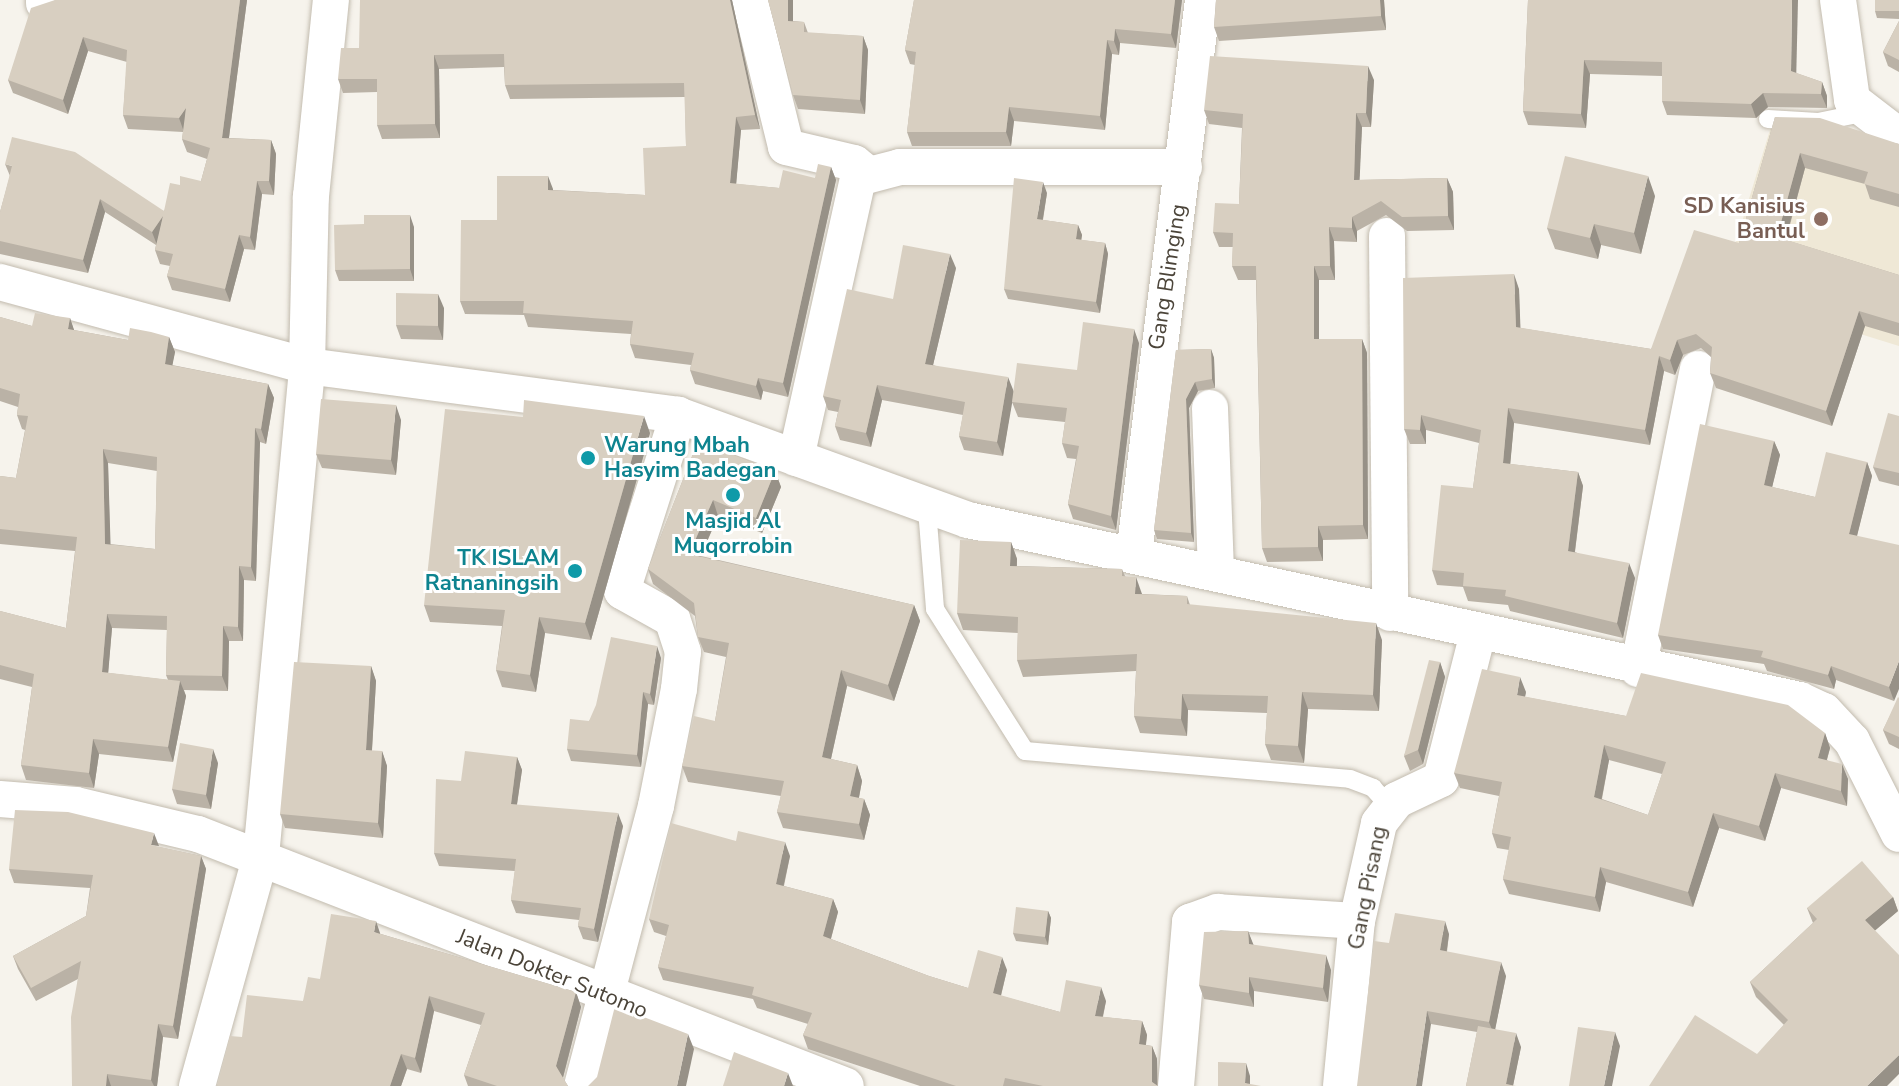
<!DOCTYPE html>
<html>
<head>
<meta charset="utf-8">
<style>
  body { margin:0 }
  #map { position:relative; width:1899px; height:1086px; overflow:hidden; background:#f6f3ec; font-family:"Nunito Sans",sans-serif }
  div>[style] { position:absolute }
  .education>* { inset:0; background:#efe8d6 }
  .roads { filter:drop-shadow(0 0 2px #c2bbae) drop-shadow(0 0 2px #c2bbae) }
  .service>* { height:18px; margin:-9px; padding:0 9px; transform-origin:9px; border-radius:9px; background:#fff }
  .minor>* { height:36px; margin:-18px; padding:0 18px; transform-origin:18px; border-radius:18px; background:#fff }
  .wall>* { inset:0; background:#bab2a6 }
  .shaded-wall>* { inset:0; background:#979187 }
  .building>* { inset:0; background:#d8cfc1 }
  .dots>* { width:22px; height:22px; translate:-50% -50%; box-sizing:border-box; border:4px solid #fff; border-radius:50% }
  span { translate:-50% -50%; white-space:nowrap; text-align:center; line-height:1.15; -webkit-text-stroke:6px #fff; paint-order:stroke }
  .education-label { font-size:22px; color:#785e54; font-weight:700 }
  .right { translate:-100% -50%; text-align:right }
  .street-label { font-size:22px; color:#4b4439 }
  .culture-label { font-size:22px; color:#0d838f; font-weight:700 }
  .left { translate:0 -50%; text-align:left }
</style>
</head>
<body>
<div id="map">
  <div class="education">
    <div style="clip-path:polygon(1773px 120px,1899px 147px,1899px 346px,1721px 291px)"></div>
  </div>
  <div class="roads">
    <div class="service">
      <div style="left:1768px;top:119px;width:50px;rotate:3.4deg"></div>
      <div style="left:1818px;top:122px;width:45px;rotate:-11.6deg"></div>
      <div style="left:927px;top:509px;width:100px;rotate:85.4deg"></div>
      <div style="left:935px;top:609px;width:168px;rotate:57.6deg"></div>
      <div style="left:1025px;top:751px;width:326px;rotate:4.9deg"></div>
      <div style="left:1350px;top:779px;width:25px;rotate:21deg"></div>
      <div style="left:1373px;top:788px;width:24px;rotate:48deg"></div>
    </div>
    <div class="minor">
      <div style="left:750px;top:0;width:151px;rotate:76.2deg"></div>
      <div style="left:786px;top:147px;width:70px;rotate:13.2deg"></div>
      <div style="left:854px;top:163px;width:18px;rotate:38deg"></div>
      <div style="left:1838px;top:0;width:101px;rotate:82deg"></div>
      <div style="left:1852px;top:100px;width:59px;rotate:37.5deg"></div>
      <div style="left:44px;top:3px;width:3px;rotate:-90deg"></div>
      <div style="left:1387px;top:236px;width:377px;rotate:89.5deg"></div>
      <div style="left:0;top:282px;width:318px;rotate:15.3deg"></div>
      <div style="left:307px;top:366px;width:374px;rotate:7.5deg"></div>
      <div style="left:678px;top:415px;width:308px;rotate:19.9deg"></div>
      <div style="left:968px;top:520px;width:851px;rotate:12.21deg"></div>
      <div style="left:1800px;top:700px;width:26px;rotate:25deg"></div>
      <div style="left:1824px;top:711px;width:41px;rotate:47deg"></div>
      <div style="left:1852px;top:741px;width:104px;rotate:63.2deg"></div>
      <div style="left:1210px;top:408px;width:165px;rotate:87.9deg"></div>
      <div style="left:796px;top:458px;width:287px;rotate:-77.5deg"></div>
      <div style="left:858px;top:178px;width:43px;rotate:-14.7deg"></div>
      <div style="left:900px;top:167px;width:284px"></div>
      <div style="left:1134px;top:554px;width:558px;rotate:-82.9deg"></div>
      <div style="left:1638px;top:669px;width:306px;rotate:-78.7deg"></div>
      <div style="left:0;top:799px;width:76px;rotate:4.5deg"></div>
      <div style="left:76px;top:805px;width:125px;rotate:13.4deg"></div>
      <div style="left:198px;top:834px;width:695px;rotate:21.25deg"></div>
      <div style="left:197px;top:1086px;width:239px;rotate:-74.5deg"></div>
      <div style="left:261px;top:856px;width:492px;rotate:-84.6deg"></div>
      <div style="left:307px;top:366px;width:170px;rotate:-88.7deg"></div>
      <div style="left:311px;top:196px;width:197px;rotate:-84.2deg"></div>
      <div style="left:582px;top:1086px;width:290px;rotate:-75.2deg"></div>
      <div style="left:656px;top:806px;width:119px;rotate:-78.9deg"></div>
      <div style="left:679px;top:689px;width:37px;rotate:-84deg"></div>
      <div style="left:683px;top:652px;width:35px;rotate:-108deg"></div>
      <div style="left:672px;top:619px;width:57px;rotate:-150.8deg"></div>
      <div style="left:622px;top:591px;width:185px;rotate:-72.3deg"></div>
      <div style="left:1176px;top:1086px;width:165px;rotate:-85.1deg"></div>
      <div style="left:1190px;top:922px;width:30px;rotate:-20deg"></div>
      <div style="left:1218px;top:912px;width:139px;rotate:3.7deg"></div>
      <div style="left:1341px;top:1086px;width:166px;rotate:-84.5deg"></div>
      <div style="left:1357px;top:921px;width:100px;rotate:-77.3deg"></div>
      <div style="left:1379px;top:823px;width:29px;rotate:-52deg"></div>
      <div style="left:1397px;top:800px;width:49px;rotate:-25.5deg"></div>
      <div style="left:1441px;top:779px;width:151px;rotate:-75.8deg"></div>
    </div>
  </div>
  <div class="wall">
    <div style="clip-path:polygon(55px 0,247px 0,229px 138px,271px 140px,276px 154px,274px 195px,262px 194px,255px 250px,244px 249px,230px 302px,172px 290px,167px 276px,170px 266px,160px 264px,155px 250px,156px 245px,105px 212px,88px 273px,0 254px,0 212px,10px 176px,5px 164px,164px 211px,180px 185px,201px 181px,207px 159px,187px 152px,182px 139px,183px 132px,128px 129px,123px 115px,127px 62px,88px 51px,68px 114px,13px 93px,8px 80px)"></div>
    <div style="clip-path:polygon(732px 0,760px 129px,741px 130px,736px 184px,779px 188px,815px 178px,831px 167px,836px 180px,788px 397px,763px 391px,761px 400px,695px 384px,690px 370px,691px 365px,635px 358px,630px 344px,631px 334px,528px 327px,524px 315px,465px 314px,460px 301px,497px 220px,553px 190px,645px 195px,686px 146px,685px 97px,510px 99px,505px 85px,504px 67px,439px 69px,440px 138px,382px 139px,377px 125px,377px 92px,343px 93px,338px 79px,359px 48px)"></div>
    <div style="clip-path:polygon(768px 0,793px 0,793px 21px,804px 22px,808px 33px,863px 36px,868px 50px,865px 114px,798px 109px,793px 95px)"></div>
    <div style="clip-path:polygon(914px 0,1182px 0,1176px 48px,1120px 43px,1119px 55px,1112px 54px,1105px 130px,1014px 121px,1011px 146px,912px 146px,907px 132px,915px 65px,910px 64px,905px 50px)"></div>
    <div style="clip-path:polygon(1216px 0,1384px 0,1386px 30px,1219px 41px,1214px 27px)"></div>
    <div style="clip-path:polygon(1528px 0,1796px 73px,1822px 82px,1827px 96px,1827px 108px,1768px 107px,1756px 118px,1667px 115px,1662px 101px,1662px 76px,1590px 74px,1586px 128px,1528px 125px,1523px 111px)"></div>
    <div style="clip-path:polygon(1899px 0,1899px 19px,1877px 18px,1875px 11px)"></div>
    <div style="clip-path:polygon(1899px 21px,1899px 72px,1888px 66px,1883px 52px)"></div>
    <div style="clip-path:polygon(1374px 80px,1371px 127px,1362px 127px,1359px 180px,1447px 178px,1453px 192px,1454px 230px,1407px 231px,1386px 215px,1357px 231px,1357px 242px,1334px 241px,1335px 280px,1319px 280px,1319px 339px,1362px 339px,1367px 353px,1368px 539px,1323px 540px,1323px 561px,1267px 562px,1262px 548px,1256px 280px,1238px 280px,1232px 266px,1233px 247px,1219px 247px,1213px 232px,1239px 204px,1242px 128px,1209px 124px,1204px 110px)"></div>
    <div style="clip-path:polygon(1775px 117px,1899px 144px,1899px 207px,1870px 199px,1865px 184px,1805px 168px,1786px 240px,1899px 275px,1899px 336px,1865px 326px,1832px 426px,1716px 388px,1710px 373px,1711px 357px,1701px 348px,1683px 355px,1675px 375px,1664px 371px,1650px 445px,1514px 423px,1510px 464px,1578px 472px,1583px 486px,1575px 552px,1635px 578px,1623px 638px,1510px 611px,1508px 605px,1468px 601px,1463px 587px,1437px 585px,1432px 570px,1473px 488px,1479px 443px,1426px 430px,1426px 444px,1410px 444px,1404px 429px,1519px 289px,1520px 328px,1651px 349px,1739px 243px)"></div>
    <div style="clip-path:polygon(1047px 193px,1043px 220px,1078px 225px,1082px 235px,1081px 240px,1105px 243px,1108px 254px,1100px 313px,1008px 299px,1004px 289px)"></div>
    <div style="clip-path:polygon(1655px 196px,1641px 254px,1601px 245px,1598px 259px,1555px 249px,1547px 228px)"></div>
    <div style="clip-path:polygon(414px 227px,414px 281px,339px 281px,335px 270px)"></div>
    <div style="clip-path:polygon(956px 268px,933px 365px,1014px 392px,1077px 370px,1139px 343px,1116px 530px,1073px 519px,1068px 504px,1076px 459px,1067px 458px,1062px 443px,1065px 422px,1018px 417px,1012px 402px,1013px 393px,1003px 456px,964px 450px,959px 436px,963px 415px,882px 400px,871px 447px,840px 440px,835px 426px,838px 412px,828px 410px,823px 396px,893px 299px)"></div>
    <div style="clip-path:polygon(444px 308px,443px 340px,401px 339px,396px 325px)"></div>
    <div style="clip-path:polygon(evenodd,0 317px,32px 326px,70px 318px,74px 330px,128px 340px,169px 337px,175px 352px,172px 365px,268px 384px,274px 398px,266px 444px,260px 442px,256px 581px,244px 580px,243px 641px,229px 641px,228px 691px,184px 690px,186px 696px,173px 762px,99px 754px,94px 788px,26px 780px,21px 765px,32px 687px,0 679px,0 611px,66px 628px,75px 551px,0 544px,0 476px,16px 478px,25px 430px,22px 429px,17px 415px,18px 407px,0 401px,0 317px,108px 463px,157px 471px,155px 549px,110px 544px,108px 463px,0 317px,112px 628px,167px 630px,166px 675px,168px 680px,108px 673px,112px 628px)"></div>
    <div style="clip-path:polygon(1211px 349px,1214px 358px,1215px 388px,1198px 391px,1189px 408px,1194px 542px,1157px 539px,1154px 530px,1176px 350px)"></div>
    <div style="clip-path:polygon(1899px 416px,1899px 486px,1879px 481px,1873px 467px)"></div>
    <div style="clip-path:polygon(401px 420px,396px 475px,322px 468px,316px 454px)"></div>
    <div style="clip-path:polygon(650px 433px,591px 640px,545px 633px,536px 692px,502px 687px,496px 670px,502px 626px,430px 622px,424px 605px)"></div>
    <div style="clip-path:polygon(698px 441px,775px 471px,781px 487px,762px 533px,718px 516px,701px 556px,914px 605px,920px 621px,894px 701px,847px 686px,831px 759px,857px 765px,862px 781px,859px 798px,864px 799px,870px 815px,864px 840px,783px 828px,777px 812px,781px 796px,688px 782px,682px 766px,715px 721px,726px 657px,704px 652px,698px 637px,695px 616px,653px 584px,648px 569px)"></div>
    <div style="clip-path:polygon(1774px 441px,1780px 455px,1772px 487px,1815px 497px,1867px 462px,1872px 476px,1857px 535px,1894px 701px,1836px 680px,1834px 689px,1767px 671px,1764px 664px,1663px 649px,1658px 635px)"></div>
    <div style="clip-path:polygon(1011px 542px,1017px 559px,1017px 566px,1122px 569px,1125px 576px,1142px 594px,1187px 596px,1190px 605px,1382px 640px,1379px 711px,1308px 709px,1304px 763px,1271px 760px,1265px 744px,1267px 713px,1188px 710px,1187px 736px,1140px 733px,1134px 716px,1136px 671px,1023px 677px,1017px 660px,1018px 633px,963px 630px,957px 613px)"></div>
    <div style="clip-path:polygon(661px 658px,654px 705px,648px 704px,641px 767px,571px 761px,567px 749px,589px 721px)"></div>
    <div style="clip-path:polygon(1440px 662px,1445px 677px,1423px 764px,1410px 771px,1404px 756px)"></div>
    <div style="clip-path:polygon(371px 666px,376px 681px,372px 751px,382px 751px,387px 766px,383px 838px,285px 828px,280px 814px)"></div>
    <div style="clip-path:polygon(evenodd,1526px 692px,1525px 697px,1626px 716px,1825px 733px,1830px 748px,1827px 760px,1848px 779px,1847px 806px,1781px 788px,1765px 841px,1719px 828px,1693px 907px,1606px 882px,1600px 912px,1509px 894px,1503px 879px,1509px 850px,1497px 848px,1492px 833px,1499px 796px,1460px 788px,1454px 773px,1526px 692px,1609px 760px,1662px 774px,1648px 815px,1602px 799px,1609px 760px)"></div>
    <div style="clip-path:polygon(1899px 698px,1899px 749px,1889px 744px,1883px 730px)"></div>
    <div style="clip-path:polygon(517px 757px,522px 770px,517px 805px,623px 826px,598px 942px,583px 939px,578px 926px,579px 920px,516px 913px,511px 900px,515px 871px,439px 866px,434px 853px,461px 781px)"></div>
    <div style="clip-path:polygon(218px 763px,211px 809px,177px 804px,172px 789px)"></div>
    <div style="clip-path:polygon(736px 841px,790px 856px,784px 886px,833px 899px,838px 912px,831px 939px,929px 976px,968px 988px,1007px 970px,1001px 996px,1060px 1012px,1106px 1001px,1103px 1017px,1142px 1021px,1147px 1035px,1146px 1045px,1152px 1046px,1157px 1059px,1158px 1086px,920px 1086px,808px 1049px,803px 1035px,808px 1024px,757px 1008px,753px 999px,663px 980px,658px 967px,666px 936px,654px 932px,649px 919px)"></div>
    <div style="clip-path:polygon(159px 847px,201px 856px,206px 869px,178px 1039px,163px 1037px,157px 1086px,72px 1086px,78px 979px,36px 1001px,18px 969px,13px 956px,86px 916px,90px 888px,14px 883px,9px 869px)"></div>
    <div style="clip-path:polygon(1893px 897px,1898px 911px,1875px 930px,1757px 1054px,1784px 1025px,1756px 997px,1750px 982px,1813px 923px,1807px 908px)"></div>
    <div style="clip-path:polygon(1048px 911px,1051px 918px,1048px 945px,1016px 941px,1013px 933px)"></div>
    <div style="clip-path:polygon(1248px 931px,1253px 945px,1331px 970px,1328px 1002px,1254px 991px,1254px 1007px,1204px 999px,1199px 985px)"></div>
    <div style="clip-path:polygon(381px 934px,576px 992px,581px 1007px,563px 1078px,568px 1086px,468px 1086px,464px 1075px,481px 1025px,434px 1011px,421px 1073px,407px 1069px,401px 1086px,217px 1086px,242px 1037px,303px 1001px,320px 979px)"></div>
    <div style="clip-path:polygon(1449px 934px,1447px 952px,1506px 976px,1495px 1029px,1521px 1047px,1513px 1085px,1466px 1086px,1477px 1032px,1431px 1024px,1389px 943px)"></div>
  </div>
  <div class="shaded-wall">
    <div style="clip-path:polygon(240px 0,247px 0,227px 152px,222px 138px)"></div>
    <div style="clip-path:polygon(730px 0,732px 0,760px 129px,755px 115px)"></div>
    <div style="clip-path:polygon(788px 0,793px 0,793px 35px,788px 21px)"></div>
    <div style="clip-path:polygon(1175px 0,1182px 0,1176px 48px,1171px 34px)"></div>
    <div style="clip-path:polygon(1380px 0,1384px 0,1386px 30px,1381px 16px)"></div>
    <div style="clip-path:polygon(1792px 0,1798px 0,1796px 85px,1791px 71px)"></div>
    <div style="clip-path:polygon(1115px 29px,1120px 43px,1119px 55px,1114px 41px)"></div>
    <div style="clip-path:polygon(863px 36px,868px 50px,865px 114px,860px 100px)"></div>
    <div style="clip-path:polygon(83px 37px,88px 51px,68px 114px,63px 100px)"></div>
    <div style="clip-path:polygon(1107px 40px,1112px 54px,1105px 130px,1100px 116px)"></div>
    <div style="clip-path:polygon(434px 55px,439px 69px,440px 138px,435px 124px)"></div>
    <div style="clip-path:polygon(1584px 60px,1590px 74px,1586px 128px,1581px 114px)"></div>
    <div style="clip-path:polygon(1368px 66px,1374px 80px,1371px 127px,1366px 113px)"></div>
    <div style="clip-path:polygon(1822px 82px,1827px 96px,1827px 108px,1821px 94px)"></div>
    <div style="clip-path:polygon(1763px 93px,1768px 107px,1756px 118px,1751px 104px)"></div>
    <div style="clip-path:polygon(1009px 107px,1014px 121px,1011px 146px,1006px 132px)"></div>
    <div style="clip-path:polygon(186px 108px,184px 132px,179px 118px)"></div>
    <div style="clip-path:polygon(1356px 113px,1362px 127px,1359px 194px,1354px 180px)"></div>
    <div style="clip-path:polygon(736px 117px,741px 130px,735px 197px,730px 183px)"></div>
    <div style="clip-path:polygon(271px 140px,276px 154px,274px 195px,269px 181px)"></div>
    <div style="clip-path:polygon(1800px 153px,1805px 168px,1782px 252px,1777px 237px)"></div>
    <div style="clip-path:polygon(831px 167px,836px 180px,788px 397px,783px 383px)"></div>
    <div style="clip-path:polygon(548px 176px,553px 189px,553px 204px,548px 190px)"></div>
    <div style="clip-path:polygon(1648px 176px,1655px 196px,1641px 254px,1634px 233px)"></div>
    <div style="clip-path:polygon(1447px 178px,1453px 192px,1454px 230px,1448px 216px)"></div>
    <div style="clip-path:polygon(257px 181px,262px 194px,255px 250px,250px 237px)"></div>
    <div style="clip-path:polygon(1043px 182px,1047px 193px,1041px 230px,1037px 219px)"></div>
    <div style="clip-path:polygon(100px 199px,105px 212px,88px 273px,83px 260px)"></div>
    <div style="clip-path:polygon(410px 215px,414px 227px,414px 281px,410px 269px)"></div>
    <div style="clip-path:polygon(163px 216px,157px 245px,152px 232px)"></div>
    <div style="clip-path:polygon(1352px 217px,1357px 231px,1357px 242px,1352px 228px)"></div>
    <div style="clip-path:polygon(1594px 224px,1601px 245px,1598px 259px,1590px 238px)"></div>
    <div style="clip-path:polygon(1078px 225px,1082px 235px,1080px 249px,1076px 239px)"></div>
    <div style="clip-path:polygon(1329px 227px,1334px 241px,1335px 280px,1330px 266px)"></div>
    <div style="clip-path:polygon(239px 235px,244px 249px,230px 302px,225px 289px)"></div>
    <div style="clip-path:polygon(1105px 243px,1108px 254px,1100px 313px,1096px 302px)"></div>
    <div style="clip-path:polygon(950px 254px,956px 268px,930px 378px,925px 364px)"></div>
    <div style="clip-path:polygon(1314px 266px,1319px 280px,1319px 353px,1314px 339px)"></div>
    <div style="clip-path:polygon(1514px 274px,1519px 289px,1521px 342px,1516px 327px)"></div>
    <div style="clip-path:polygon(438px 294px,444px 308px,443px 340px,438px 326px)"></div>
    <div style="clip-path:polygon(1859px 311px,1865px 326px,1832px 426px,1826px 411px)"></div>
    <div style="clip-path:polygon(70px 318px,75px 333px,68px 329px)"></div>
    <div style="clip-path:polygon(1134px 329px,1139px 343px,1116px 530px,1111px 516px)"></div>
    <div style="clip-path:polygon(169px 337px,175px 352px,170px 378px,165px 364px)"></div>
    <div style="clip-path:polygon(1362px 339px,1367px 353px,1368px 539px,1363px 525px)"></div>
    <div style="clip-path:polygon(1677px 340px,1683px 355px,1675px 375px,1670px 360px)"></div>
    <div style="clip-path:polygon(1211px 349px,1214px 358px,1215px 388px,1212px 379px)"></div>
    <div style="clip-path:polygon(1659px 356px,1664px 371px,1650px 445px,1645px 430px)"></div>
    <div style="clip-path:polygon(1008px 377px,1014px 392px,1003px 456px,997px 442px)"></div>
    <div style="clip-path:polygon(758px 378px,763px 391px,761px 400px,756px 386px)"></div>
    <div style="clip-path:polygon(1195px 382px,1198px 391px,1189px 408px,1194px 542px,1191px 533px,1186px 399px)"></div>
    <div style="clip-path:polygon(268px 384px,274px 398px,266px 444px,261px 429px)"></div>
    <div style="clip-path:polygon(877px 385px,882px 400px,871px 447px,866px 433px)"></div>
    <div style="clip-path:polygon(396px 405px,401px 420px,396px 475px,391px 460px)"></div>
    <div style="clip-path:polygon(1508px 408px,1514px 423px,1509px 478px,1503px 463px)"></div>
    <div style="clip-path:polygon(1421px 415px,1426px 430px,1426px 444px,1420px 430px)"></div>
    <div style="clip-path:polygon(644px 416px,650px 433px,591px 640px,585px 623px)"></div>
    <div style="clip-path:polygon(255px 428px,260px 442px,256px 581px,251px 567px)"></div>
    <div style="clip-path:polygon(1774px 441px,1780px 455px,1769px 500px,1764px 485px)"></div>
    <div style="clip-path:polygon(103px 449px,108px 463px,111px 559px,105px 544px)"></div>
    <div style="clip-path:polygon(1867px 462px,1872px 476px,1854px 548px,1849px 534px)"></div>
    <div style="clip-path:polygon(775px 471px,781px 487px,762px 533px,756px 518px)"></div>
    <div style="clip-path:polygon(1578px 472px,1583px 486px,1573px 566px,1568px 551px)"></div>
    <div style="clip-path:polygon(713px 500px,718px 516px,695px 569px,689px 554px)"></div>
    <div style="clip-path:polygon(1318px 526px,1323px 540px,1323px 561px,1318px 547px)"></div>
    <div style="clip-path:polygon(1011px 542px,1017px 559px,1016px 583px,1010px 566px)"></div>
    <div style="clip-path:polygon(1629px 563px,1635px 578px,1623px 638px,1617px 623px)"></div>
    <div style="clip-path:polygon(239px 566px,244px 580px,243px 641px,238px 627px)"></div>
    <div style="clip-path:polygon(1136px 577px,1142px 594px,1135px 594px)"></div>
    <div style="clip-path:polygon(914px 605px,920px 621px,894px 701px,888px 685px)"></div>
    <div style="clip-path:polygon(107px 614px,112px 628px,107px 687px,102px 672px)"></div>
    <div style="clip-path:polygon(539px 617px,545px 633px,536px 692px,530px 675px)"></div>
    <div style="clip-path:polygon(1376px 623px,1382px 640px,1379px 711px,1373px 695px)"></div>
    <div style="clip-path:polygon(223px 626px,229px 641px,228px 691px,222px 676px)"></div>
    <div style="clip-path:polygon(657px 646px,661px 658px,654px 705px,650px 694px)"></div>
    <div style="clip-path:polygon(1899px 661px,1899px 689px,1894px 701px,1889px 687px)"></div>
    <div style="clip-path:polygon(1440px 662px,1445px 677px,1423px 764px,1418px 750px)"></div>
    <div style="clip-path:polygon(371px 666px,376px 681px,371px 765px,366px 750px)"></div>
    <div style="clip-path:polygon(1831px 666px,1836px 680px,1834px 689px,1828px 675px)"></div>
    <div style="clip-path:polygon(841px 670px,847px 686px,828px 772px,822px 757px)"></div>
    <div style="clip-path:polygon(1520px 677px,1526px 692px,1522px 710px,1517px 695px)"></div>
    <div style="clip-path:polygon(180px 681px,186px 696px,173px 762px,168px 747px)"></div>
    <div style="clip-path:polygon(643px 692px,648px 704px,641px 767px,637px 755px)"></div>
    <div style="clip-path:polygon(1302px 692px,1308px 709px,1304px 763px,1298px 746px)"></div>
    <div style="clip-path:polygon(1182px 694px,1188px 710px,1187px 736px,1181px 719px)"></div>
    <div style="clip-path:polygon(1825px 733px,1830px 748px,1823px 773px,1818px 758px)"></div>
    <div style="clip-path:polygon(93px 739px,99px 754px,94px 788px,89px 773px)"></div>
    <div style="clip-path:polygon(1604px 745px,1609px 760px,1599px 812px,1594px 797px)"></div>
    <div style="clip-path:polygon(213px 749px,218px 763px,211px 809px,206px 795px)"></div>
    <div style="clip-path:polygon(382px 751px,387px 766px,383px 838px,378px 823px)"></div>
    <div style="clip-path:polygon(517px 757px,522px 770px,515px 817px,511px 804px)"></div>
    <div style="clip-path:polygon(1842px 764px,1848px 779px,1847px 806px,1841px 791px)"></div>
    <div style="clip-path:polygon(857px 765px,862px 781px,856px 812px,850px 796px)"></div>
    <div style="clip-path:polygon(1775px 773px,1781px 788px,1765px 841px,1759px 826px)"></div>
    <div style="clip-path:polygon(864px 799px,870px 815px,864px 840px,859px 824px)"></div>
    <div style="clip-path:polygon(618px 813px,623px 826px,598px 942px,594px 929px)"></div>
    <div style="clip-path:polygon(1713px 813px,1719px 828px,1693px 907px,1688px 892px)"></div>
    <div style="clip-path:polygon(154px 833px,159px 846px,151px 845px)"></div>
    <div style="clip-path:polygon(785px 842px,790px 856px,781px 897px,776px 884px)"></div>
    <div style="clip-path:polygon(201px 856px,206px 869px,178px 1039px,173px 1026px)"></div>
    <div style="clip-path:polygon(1600px 867px,1606px 882px,1600px 912px,1595px 897px)"></div>
    <div style="clip-path:polygon(1893px 897px,1898px 911px,1871px 934px,1865px 920px)"></div>
    <div style="clip-path:polygon(833px 899px,838px 912px,828px 949px,823px 936px)"></div>
    <div style="clip-path:polygon(1048px 911px,1051px 918px,1048px 945px,1045px 937px)"></div>
    <div style="clip-path:polygon(376px 921px,381px 936px,374px 932px)"></div>
    <div style="clip-path:polygon(1445px 921px,1449px 934px,1445px 963px,1440px 950px)"></div>
    <div style="clip-path:polygon(1248px 931px,1254px 946px,1249px 944px)"></div>
    <div style="clip-path:polygon(1326px 955px,1331px 970px,1328px 1002px,1323px 988px)"></div>
    <div style="clip-path:polygon(1002px 957px,1007px 970px,998px 1007px,993px 993px)"></div>
    <div style="clip-path:polygon(1501px 962px,1506px 976px,1494px 1035px,1489px 1022px)"></div>
    <div style="clip-path:polygon(1249px 977px,1254px 991px,1254px 1007px,1249px 993px)"></div>
    <div style="clip-path:polygon(1101px 987px,1106px 1001px,1100px 1029px,1095px 1016px)"></div>
    <div style="clip-path:polygon(576px 992px,581px 1007px,562px 1081px,556px 1066px)"></div>
    <div style="clip-path:polygon(429px 996px,434px 1011px,421px 1073px,415px 1058px)"></div>
    <div style="clip-path:polygon(1427px 1011px,1431px 1024px,1422px 1086px,1416px 1086px)"></div>
    <div style="clip-path:polygon(1142px 1021px,1147px 1035px,1144px 1058px,1139px 1044px)"></div>
    <div style="clip-path:polygon(158px 1024px,163px 1037px,157px 1086px,154px 1086px,151px 1080px)"></div>
    <div style="clip-path:polygon(1615px 1032px,1620px 1046px,1612px 1086px,1604px 1086px)"></div>
    <div style="clip-path:polygon(1516px 1033px,1521px 1047px,1513px 1086px,1506px 1084px)"></div>
    <div style="clip-path:polygon(688px 1034px,694px 1049px,686px 1086px,677px 1086px)"></div>
    <div style="clip-path:polygon(1152px 1046px,1157px 1059px,1157px 1086px,1152px 1082px)"></div>
    <div style="clip-path:polygon(401px 1054px,407px 1069px,401px 1086px,390px 1086px)"></div>
    <div style="clip-path:polygon(1899px 1055px,1899px 1074px,1887px 1086px,1867px 1086px)"></div>
    <div style="clip-path:polygon(1246px 1063px,1250px 1076px,1250px 1086px,1245px 1083px)"></div>
    <div style="clip-path:polygon(788px 1073px,793px 1086px,784px 1086px)"></div>
    <div style="clip-path:polygon(107px 1074px,111px 1086px,106px 1086px)"></div>
  </div>
  <div class="building">
    <div style="clip-path:polygon(55px 0,240px 0,222px 138px,271px 140px,269px 181px,257px 181px,250px 237px,239px 235px,225px 289px,167px 276px,173px 254px,155px 250px,163px 216px,152px 232px,100px 199px,83px 260px,0 241px,0 212px,12px 166px,5px 164px,12px 137px,75px 152px,164px 211px,170px 183px,180px 185px,180px 176px,201px 181px,210px 148px,182px 139px,186px 108px,179px 118px,123px 115px,127px 50px,83px 37px,63px 100px,8px 80px,31px 8px)"></div>
    <div style="clip-path:polygon(360px 0,730px 0,755px 115px,736px 117px,730px 183px,779px 188px,783px 170px,815px 178px,818px 164px,831px 167px,783px 383px,758px 378px,756px 386px,690px 370px,694px 353px,630px 344px,633px 321px,523px 313px,524px 301px,460px 301px,461px 220px,497px 220px,497px 176px,548px 176px,548px 190px,645px 195px,643px 148px,686px 146px,684px 83px,505px 85px,504px 54px,434px 55px,435px 124px,377px 125px,377px 79px,338px 79px,341px 48px,359px 48px)"></div>
    <div style="clip-path:polygon(768px 0,788px 0,788px 21px,804px 22px,804px 32px,863px 36px,860px 100px,793px 95px)"></div>
    <div style="clip-path:polygon(914px 0,1175px 0,1171px 34px,1115px 29px,1114px 41px,1107px 40px,1100px 116px,1009px 107px,1006px 132px,907px 132px,916px 52px,905px 50px)"></div>
    <div style="clip-path:polygon(1216px 0,1380px 0,1381px 16px,1214px 27px)"></div>
    <div style="clip-path:polygon(1528px 0,1792px 0,1791px 71px,1822px 82px,1821px 94px,1763px 93px,1751px 104px,1662px 101px,1662px 62px,1584px 60px,1581px 114px,1523px 111px)"></div>
    <div style="clip-path:polygon(1875px 0,1899px 0,1899px 11px,1875px 11px)"></div>
    <div style="clip-path:polygon(1899px 21px,1899px 60px,1883px 52px)"></div>
    <div style="clip-path:polygon(1210px 56px,1368px 66px,1366px 113px,1356px 113px,1354px 180px,1447px 178px,1448px 216px,1402px 217px,1381px 201px,1352px 217px,1352px 228px,1329px 227px,1330px 266px,1314px 266px,1314px 339px,1362px 339px,1363px 525px,1318px 526px,1318px 547px,1262px 548px,1256px 266px,1232px 266px,1233px 233px,1213px 232px,1215px 203px,1239px 204px,1243px 114px,1204px 110px)"></div>
    <div style="clip-path:polygon(1775px 117px,1820px 118px,1899px 144px,1899px 194px,1864px 184px,1868px 172px,1800px 153px,1777px 237px,1899px 275px,1899px 323px,1859px 311px,1826px 411px,1710px 373px,1712px 347px,1696px 334px,1677px 340px,1670px 360px,1659px 356px,1645px 430px,1508px 408px,1503px 463px,1578px 472px,1568px 551px,1629px 563px,1617px 623px,1505px 596px,1506px 590px,1463px 586px,1464px 573px,1432px 570px,1441px 485px,1473px 488px,1481px 430px,1421px 415px,1420px 430px,1404px 429px,1403px 278px,1514px 274px,1516px 327px,1651px 349px,1694px 230px,1739px 243px)"></div>
    <div style="clip-path:polygon(1565px 156px,1648px 176px,1634px 233px,1594px 224px,1590px 238px,1547px 228px)"></div>
    <div style="clip-path:polygon(1014px 178px,1043px 182px,1037px 219px,1078px 225px,1076px 239px,1105px 243px,1096px 302px,1004px 289px)"></div>
    <div style="clip-path:polygon(364px 215px,410px 215px,410px 269px,335px 270px,334px 225px,364px 224px)"></div>
    <div style="clip-path:polygon(903px 245px,950px 254px,925px 364px,1008px 377px,997px 442px,959px 436px,965px 402px,877px 385px,866px 433px,835px 426px,841px 400px,823px 396px,847px 289px,893px 299px)"></div>
    <div style="clip-path:polygon(396px 293px,438px 294px,438px 326px,396px 325px)"></div>
    <div style="clip-path:polygon(evenodd,35px 313px,70px 318px,68px 329px,128px 340px,130px 328px,151px 332px,169px 337px,165px 364px,268px 384px,261px 429px,255px 428px,251px 567px,239px 566px,238px 627px,223px 626px,222px 676px,166px 675px,167px 616px,107px 614px,102px 672px,180px 681px,168px 747px,93px 739px,89px 773px,21px 765px,34px 674px,0 665px,0 611px,66px 628px,77px 537px,0 529px,0 476px,16px 478px,28px 416px,17px 415px,20px 394px,0 388px,0 317px,32px 326px,35px 313px,103px 449px,157px 457px,155px 549px,105px 544px,103px 449px)"></div>
    <div style="clip-path:polygon(1083px 322px,1134px 329px,1111px 516px,1068px 504px,1079px 446px,1062px 443px,1067px 408px,1012px 402px,1017px 363px,1077px 370px)"></div>
    <div style="clip-path:polygon(1211px 349px,1212px 379px,1195px 382px,1186px 399px,1191px 533px,1154px 530px,1176px 350px)"></div>
    <div style="clip-path:polygon(321px 399px,396px 405px,391px 460px,316px 454px)"></div>
    <div style="clip-path:polygon(524px 400px,644px 416px,585px 623px,539px 617px,530px 675px,496px 670px,505px 610px,424px 605px,445px 409px,523px 417px)"></div>
    <div style="clip-path:polygon(1888px 413px,1899px 416px,1899px 473px,1873px 467px)"></div>
    <div style="clip-path:polygon(1700px 424px,1774px 441px,1764px 485px,1815px 497px,1826px 452px,1867px 462px,1849px 534px,1899px 545px,1899px 661px,1889px 687px,1831px 666px,1828px 675px,1761px 657px,1763px 651px,1658px 635px)"></div>
    <div style="clip-path:polygon(698px 441px,775px 471px,756px 518px,713px 500px,689px 554px,914px 605px,888px 685px,841px 670px,822px 757px,857px 765px,850px 796px,864px 799px,859px 824px,777px 812px,784px 781px,682px 766px,694px 716px,715px 721px,729px 643px,698px 637px,694px 603px,648px 569px)"></div>
    <div style="clip-path:polygon(960px 540px,1011px 542px,1010px 566px,1122px 569px,1122px 576px,1136px 577px,1135px 594px,1187px 596px,1187px 604px,1376px 623px,1373px 695px,1302px 692px,1298px 746px,1265px 744px,1268px 696px,1182px 694px,1181px 719px,1134px 716px,1137px 654px,1017px 660px,1018px 617px,957px 613px)"></div>
    <div style="clip-path:polygon(611px 637px,657px 646px,650px 694px,643px 692px,637px 755px,567px 749px,570px 719px,589px 721px,596px 705px)"></div>
    <div style="clip-path:polygon(1429px 660px,1440px 662px,1418px 750px,1404px 756px)"></div>
    <div style="clip-path:polygon(294px 662px,371px 666px,366px 750px,382px 751px,378px 823px,280px 814px)"></div>
    <div style="clip-path:polygon(evenodd,1482px 669px,1520px 677px,1517px 695px,1626px 716px,1641px 673px,1788px 705px,1825px 733px,1818px 758px,1842px 764px,1841px 791px,1775px 773px,1759px 826px,1713px 813px,1688px 892px,1600px 867px,1595px 897px,1503px 879px,1511px 837px,1492px 833px,1502px 782px,1454px 773px,1482px 669px,1604px 745px,1666px 762px,1648px 815px,1594px 797px,1604px 745px)"></div>
    <div style="clip-path:polygon(1898px 697px,1899px 698px,1899px 737px,1883px 730px)"></div>
    <div style="clip-path:polygon(180px 743px,213px 749px,206px 795px,172px 789px)"></div>
    <div style="clip-path:polygon(465px 751px,517px 757px,511px 804px,618px 813px,594px 929px,578px 926px,581px 908px,511px 900px,516px 859px,434px 853px,436px 779px,461px 781px)"></div>
    <div style="clip-path:polygon(15px 810px,68px 812px,154px 833px,151px 845px,201px 856px,173px 1026px,158px 1024px,151px 1080px,107px 1074px,106px 1086px,72px 1086px,71px 1017px,81px 961px,31px 988px,13px 956px,86px 916px,93px 875px,9px 869px)"></div>
    <div style="clip-path:polygon(671px 823px,736px 841px,738px 831px,785px 842px,776px 884px,833px 899px,823px 936px,929px 976px,968px 988px,978px 950px,1002px 957px,993px 993px,1060px 1012px,1066px 980px,1101px 987px,1095px 1016px,1142px 1021px,1139px 1044px,1152px 1046px,1152px 1082px,1158px 1086px,1043px 1086px,1005px 1078px,1003px 1086px,956px 1086px,803px 1035px,812px 1013px,752px 995px,754px 987px,658px 967px,669px 925px,649px 919px)"></div>
    <div style="clip-path:polygon(1862px 861px,1893px 897px,1865px 920px,1899px 955px,1899px 1055px,1867px 1086px,1649px 1086px,1695px 1015px,1757px 1054px,1788px 1020px,1750px 982px,1817px 919px,1807px 908px)"></div>
    <div style="clip-path:polygon(1016px 907px,1048px 911px,1045px 937px,1013px 933px)"></div>
    <div style="clip-path:polygon(1395px 913px,1445px 921px,1440px 950px,1501px 962px,1489px 1022px,1427px 1011px,1416px 1086px,1357px 1086px,1374px 941px,1389px 943px)"></div>
    <div style="clip-path:polygon(331px 914px,376px 921px,374px 932px,576px 992px,556px 1066px,568px 1086px,497px 1086px,464px 1075px,485px 1013px,429px 996px,415px 1058px,401px 1054px,390px 1086px,217px 1086px,230px 1036px,242px 1037px,247px 995px,303px 1001px,308px 977px,320px 979px)"></div>
    <div style="clip-path:polygon(1248px 931px,1249px 944px,1326px 955px,1323px 988px,1249px 977px,1249px 993px,1199px 985px,1204px 932px)"></div>
    <div style="clip-path:polygon(615px 1006px,688px 1034px,677px 1086px,588px 1086px,597px 1077px)"></div>
    <div style="clip-path:polygon(1478px 1026px,1516px 1033px,1506px 1084px,1516px 1086px,1466px 1086px)"></div>
    <div style="clip-path:polygon(1578px 1027px,1615px 1032px,1604px 1086px,1569px 1086px)"></div>
    <div style="clip-path:polygon(734px 1052px,788px 1073px,784px 1086px,723px 1086px)"></div>
    <div style="clip-path:polygon(1218px 1062px,1246px 1063px,1245px 1083px,1261px 1086px,1218px 1086px)"></div>
  </div>
  <div class="dots">
    <div style="left:1821px;top:219px;background:#8d6e63"></div>
    <div style="left:588px;top:458px;background:#0f9aa8"></div>
    <div style="left:733px;top:495px;background:#0f9aa8"></div>
    <div style="left:575px;top:571px;background:#0f9aa8"></div>
  </div>
  <div class="education-label">
    <span class="right" style="left:1805px;top:219px">SD Kanisius<br>Bantul</span>
  </div>
  <div class="street-label">
    <span style="left:1168px;top:277px;rotate:-81deg">Gang Blimging</span>
    <span style="left:1368px;top:888px;rotate:-79deg">Gang Pisang</span>
    <span style="left:552px;top:974px;rotate:22deg">Jalan Dokter Sutomo</span>
  </div>
  <div class="culture-label">
    <span class="left" style="left:604px;top:458px">Warung Mbah<br>Hasyim Badegan</span>
    <span style="left:733px;top:534px">Masjid Al<br>Muqorrobin</span>
    <span class="right" style="left:559px;top:571px">TK ISLAM<br>Ratnaningsih</span>
  </div>
</div>
</body>
</html>
